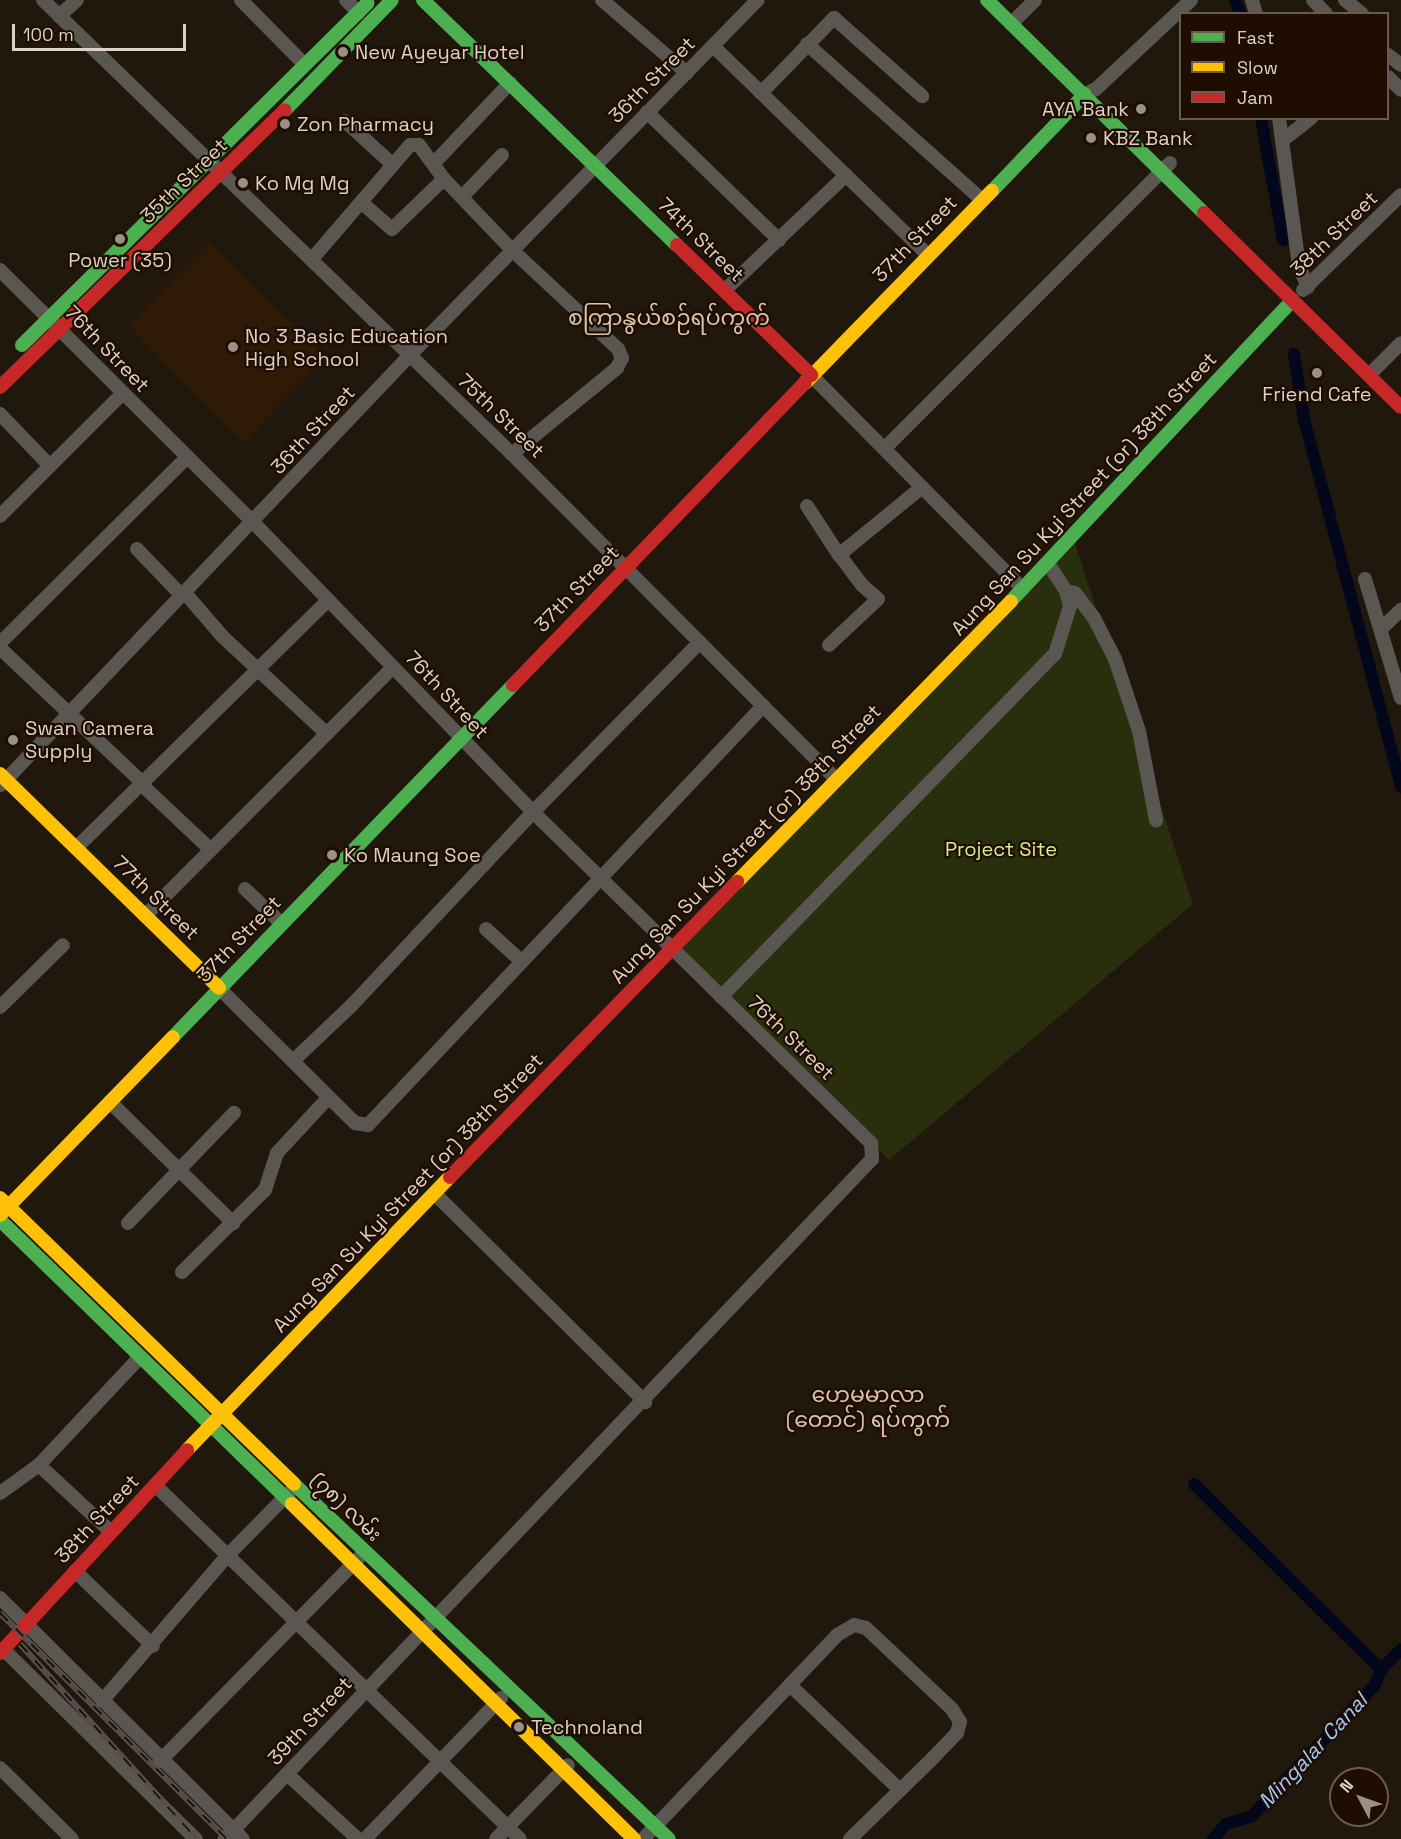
<!DOCTYPE html>
<html>
<head>
<meta charset="utf-8">
<style>
  body { margin:0 }
  #map { position:relative; width:1401px; height:1839px; overflow:hidden; background:#20170d; font-family:"Space Grotesk","Noto Sans Myanmar",sans-serif }
  div>[style] { position:absolute }
  .built>* { inset:0; background:#2f1a05 }
  .green>* { inset:0; background:#292e0c }
  .canal>* { height:12px; margin:-6px; padding:0 6px; transform-origin:6px; border-radius:6px; background:#03071c }
  .street>* { height:14px; margin:-7px; padding:0 7px; transform-origin:7px; border-radius:7px; background:#5a5652 }
  .fast>* { height:14px; margin:-7px; padding:0 7px; transform-origin:7px; border-radius:7px; background:#4caf50 }
  .slow>* { height:14px; margin:-7px; padding:0 7px; transform-origin:7px; border-radius:7px; background:#ffc107 }
  .jam>* { height:14px; margin:-7px; padding:0 7px; transform-origin:7px; border-radius:7px; background:#c62828 }
  .rail>* { height:6px; margin-top:-3px; transform-origin:0; background:repeating-linear-gradient(90deg,#1e0d00 0 11px,#57524d 0 22px); box-sizing:border-box; border-block:2px solid #57524d }
  .dots>* { width:16px; height:16px; translate:-50% -50%; box-sizing:border-box; border:3px solid #1e0d00; border-radius:50% }
  span { translate:-50% -50%; white-space:nowrap; text-align:center; line-height:1.15; -webkit-text-stroke:4.5px #1e0d00; paint-order:stroke }
  .poi-label { font-size:20px; color:#ddd1c6 }
  .left { translate:0 -50%; text-align:left }
  .right { translate:-100% -50%; text-align:right }
  .street-label { font-size:20px; color:#ddd1c6 }
  .park-label { font-size:20px; color:#d4ee88 }
  .water-label { font-size:21px; color:#a1caf8; font-style:italic }
  .quarter-label { font-size:22px; color:#dbc3ae }
  .legend { position:absolute; left:1179px; top:12px; width:210px; height:108px; box-sizing:border-box; background:#1e0d00; border:2px solid #6a5b4f; margin:0; padding:8px 10px; list-style:none; font-size:18px; color:#ddd1c6 }
  .legend li { display:flex; align-items:center; gap:12px; height:30px }
  .legend b { width:30px; border:2px solid #6a5b4f }
  .north { position:absolute; left:1329px; top:1767px; width:60px; height:60px; box-sizing:border-box; background:#1e0d00; border:2px solid #6a5b4f; border-radius:50%; rotate:311deg; font-size:16px; font-weight:700; line-height:24px; text-align:center; color:#ddd1c6 }
  .north::after { content:''; display:block; margin:auto; width:21px; height:27px; background:#9b9085; clip-path:polygon(50% 0,100% 100%,50% 72%,0 100%) }
  .scale { position:absolute; left:12px; top:24px; width:174px; height:27px; box-sizing:border-box; border:3px solid #ddd1c6; border-top:0; padding-left:8px; font-size:18px; line-height:21px; white-space:nowrap; color:#ddd1c6; -webkit-text-stroke:4px #1e0d00; paint-order:stroke }
</style>
</head>
<body>
<div id="map">
  <div class="built">
    <div style="clip-path:polygon(209px 243px,326px 357px,243px 443px,128px 325px)"></div>
  </div>
  <div class="green">
    <div style="clip-path:polygon(1073px 537px,1193px 904px,889px 1160px,674px 946px)"></div>
  </div>
  <div class="canal">
    <div style="left:1235px;top:0;width:15px;rotate:70deg"></div>
    <div style="left:1261px;top:118px;width:124px;rotate:79.8deg"></div>
    <div style="left:1294px;top:354px;width:66px;rotate:81.3deg"></div>
    <div style="left:1304px;top:419px;width:381px;rotate:75.2deg"></div>
    <div style="left:1194px;top:1484px;width:264px;rotate:44.8deg"></div>
    <div style="left:1213px;top:1839px;width:20px;rotate:-49deg"></div>
    <div style="left:1226px;top:1824px;width:26px;rotate:-16deg"></div>
    <div style="left:1251px;top:1817px;width:180px;rotate:-46.8deg"></div>
    <div style="left:1374px;top:1686px;width:17px;rotate:-66deg"></div>
    <div style="left:1381px;top:1670px;width:29px;rotate:-46deg"></div>
  </div>
  <div class="street">
    <div style="left:43px;top:0;width:653px;rotate:44.07deg"></div>
    <div style="left:512px;top:454px;width:459px;rotate:45.1deg"></div>
    <div style="left:241px;top:0;width:91px;rotate:45.4deg"></div>
    <div style="left:346px;top:0;width:18px;rotate:45deg"></div>
    <div style="left:602px;top:0;width:112px;rotate:40.7deg"></div>
    <div style="left:1252px;top:0;width:15px;rotate:74deg"></div>
    <div style="left:1313px;top:0;width:19px;rotate:47deg"></div>
    <div style="left:1345px;top:0;width:22px;rotate:39deg"></div>
    <div style="left:59px;top:16px;width:24px;rotate:-42deg"></div>
    <div style="left:1011px;top:24px;width:34px;rotate:-45deg"></div>
    <div style="left:807px;top:44px;width:233px;rotate:41.7deg"></div>
    <div style="left:713px;top:46px;width:298px;rotate:44.2deg"></div>
    <div style="left:1388px;top:55px;width:16px;rotate:38deg"></div>
    <div style="left:1388px;top:77px;width:18px;rotate:45deg"></div>
    <div style="left:761px;top:93px;width:105px;rotate:-45.8deg"></div>
    <div style="left:834px;top:18px;width:118px;rotate:41.6deg"></div>
    <div style="left:1085px;top:94px;width:12px;rotate:-24deg"></div>
    <div style="left:1096px;top:89px;width:130px;rotate:-43.1deg"></div>
    <div style="left:647px;top:112px;width:184px;rotate:44.1deg"></div>
    <div style="left:1279px;top:118px;width:149px;rotate:82.3deg"></div>
    <div style="left:1299px;top:266px;width:23px;rotate:67deg"></div>
    <div style="left:345px;top:121px;width:65px;rotate:42.5deg"></div>
    <div style="left:1283px;top:140px;width:36px;rotate:-38deg"></div>
    <div style="left:435px;top:162px;width:109px;rotate:-46.5deg"></div>
    <div style="left:462px;top:197px;width:58px;rotate:-46.4deg"></div>
    <div style="left:361px;top:202px;width:41px;rotate:41.1deg"></div>
    <div style="left:392px;top:229px;width:72px;rotate:-43.9deg"></div>
    <div style="left:312px;top:259px;width:150px;rotate:-49.3deg"></div>
    <div style="left:410px;top:145px;width:9px"></div>
    <div style="left:419px;top:145px;width:42px;rotate:53.7deg"></div>
    <div style="left:444px;top:179px;width:98px;rotate:46.2deg"></div>
    <div style="left:512px;top:250px;width:145px;rotate:43deg"></div>
    <div style="left:618px;top:349px;width:10px;rotate:66deg"></div>
    <div style="left:622px;top:358px;width:11px;rotate:117deg"></div>
    <div style="left:617px;top:368px;width:136px;rotate:140.7deg"></div>
    <div style="left:0;top:270px;width:357px;rotate:44.9deg"></div>
    <div style="left:253px;top:522px;width:403px;rotate:46deg"></div>
    <div style="left:533px;top:812px;width:473px;rotate:44.4deg"></div>
    <div style="left:871px;top:1143px;width:16px;rotate:86deg"></div>
    <div style="left:872px;top:1159px;width:939px;rotate:133.58deg"></div>
    <div style="left:725px;top:290px;width:167px;rotate:-43.5deg"></div>
    <div style="left:1303px;top:290px;width:136px;rotate:-44.1deg"></div>
    <div style="left:811px;top:375px;width:301px;rotate:45.3deg"></div>
    <div style="left:1369px;top:375px;width:45px;rotate:-45deg"></div>
    <div style="left:0;top:414px;width:72px;rotate:46.1deg"></div>
    <div style="left:885px;top:448px;width:403px;rotate:-45deg"></div>
    <div style="left:807px;top:506px;width:59px;rotate:56.9deg"></div>
    <div style="left:839px;top:555px;width:107px;rotate:-39.3deg"></div>
    <div style="left:0;top:516px;width:173px;rotate:-45deg"></div>
    <div style="left:137px;top:549px;width:65px;rotate:46.2deg"></div>
    <div style="left:1365px;top:579px;width:124px;rotate:73.2deg"></div>
    <div style="left:1066px;top:591px;width:9px;rotate:13deg"></div>
    <div style="left:1075px;top:593px;width:31px;rotate:53deg"></div>
    <div style="left:1094px;top:618px;width:46px;rotate:62.9deg"></div>
    <div style="left:1115px;top:659px;width:76px;rotate:71.6deg"></div>
    <div style="left:1139px;top:731px;width:91px;rotate:79.2deg"></div>
    <div style="left:185px;top:593px;width:58px;rotate:49.2deg"></div>
    <div style="left:223px;top:637px;width:142px;rotate:43deg"></div>
    <div style="left:1381px;top:629px;width:28px;rotate:-44deg"></div>
    <div style="left:0;top:643px;width:264px;rotate:-44.8deg"></div>
    <div style="left:829px;top:645px;width:67px;rotate:-43.2deg"></div>
    <div style="left:878px;top:599px;width:21px;rotate:-139deg"></div>
    <div style="left:862px;top:585px;width:38px;rotate:-127deg"></div>
    <div style="left:0;top:648px;width:197px;rotate:43.4deg"></div>
    <div style="left:141px;top:784px;width:96px;rotate:43.3deg"></div>
    <div style="left:1px;top:785px;width:593px;rotate:-46.43deg"></div>
    <div style="left:410px;top:355px;width:497px;rotate:-45.6deg"></div>
    <div style="left:76px;top:848px;width:354px;rotate:-44.5deg"></div>
    <div style="left:245px;top:889px;width:50px;rotate:43.4deg"></div>
    <div style="left:145px;top:916px;width:351px;rotate:-45.1deg"></div>
    <div style="left:486px;top:929px;width:47px;rotate:42.4deg"></div>
    <div style="left:219px;top:988px;width:192px;rotate:44.8deg"></div>
    <div style="left:355px;top:1123px;width:13px;rotate:9deg"></div>
    <div style="left:368px;top:1125px;width:576px;rotate:-46.69deg"></div>
    <div style="left:721px;top:997px;width:479px;rotate:-45.8deg"></div>
    <div style="left:1055px;top:654px;width:50px;rotate:-72.6deg"></div>
    <div style="left:1070px;top:606px;width:16px;rotate:-105deg"></div>
    <div style="left:1066px;top:591px;width:33px;rotate:-123deg"></div>
    <div style="left:0;top:1007px;width:88px;rotate:-44.5deg"></div>
    <div style="left:294px;top:1060px;width:79px;rotate:-43.5deg"></div>
    <div style="left:351px;top:1006px;width:266px;rotate:-46.8deg"></div>
    <div style="left:533px;top:812px;width:238px;rotate:-45.5deg"></div>
    <div style="left:110px;top:1102px;width:173px;rotate:44.5deg"></div>
    <div style="left:435px;top:1194px;width:296px;rotate:44.7deg"></div>
    <div style="left:128px;top:1223px;width:153px;rotate:-46.1deg"></div>
    <div style="left:182px;top:1272px;width:117px;rotate:-44.7deg"></div>
    <div style="left:265px;top:1190px;width:39px;rotate:-72deg"></div>
    <div style="left:277px;top:1153px;width:76px;rotate:-47.1deg"></div>
    <div style="left:39px;top:1465px;width:98px;rotate:42.9deg"></div>
    <div style="left:155px;top:1485px;width:508px;rotate:44.12deg"></div>
    <div style="left:0;top:1493px;width:48px;rotate:-35.7deg"></div>
    <div style="left:39px;top:1465px;width:146px;rotate:-46.9deg"></div>
    <div style="left:75px;top:1571px;width:108px;rotate:43.9deg"></div>
    <div style="left:0;top:1598px;width:342px;rotate:44.8deg"></div>
    <div style="left:3px;top:1649px;width:271px;rotate:44.6deg"></div>
    <div style="left:790px;top:1685px;width:152px;rotate:43.7deg"></div>
    <div style="left:102px;top:1701px;width:194px;rotate:-49.2deg"></div>
    <div style="left:229px;top:1554px;width:86px;rotate:-45.5deg"></div>
    <div style="left:160px;top:1761px;width:283px;rotate:-45.6deg"></div>
    <div style="left:0;top:1768px;width:101px;rotate:44.6deg"></div>
    <div style="left:287px;top:1774px;width:96px;rotate:42.5deg"></div>
    <div style="left:365px;top:1839px;width:196px;rotate:-46deg"></div>
    <div style="left:496px;top:1839px;width:103px;rotate:-45.8deg"></div>
    <div style="left:643px;top:1839px;width:282px;rotate:-46.4deg"></div>
    <div style="left:837px;top:1635px;width:20px;rotate:-30deg"></div>
    <div style="left:854px;top:1625px;width:12px;rotate:14deg"></div>
    <div style="left:866px;top:1628px;width:118px;rotate:43.3deg"></div>
    <div style="left:952px;top:1709px;width:15px;rotate:58deg"></div>
    <div style="left:960px;top:1722px;width:11px;rotate:105deg"></div>
    <div style="left:957px;top:1733px;width:35px;rotate:134deg"></div>
    <div style="left:933px;top:1758px;width:116px;rotate:135.7deg"></div>
  </div>
  <div class="fast">
    <div style="left:423px;top:0;width:353px;rotate:44deg"></div>
    <div style="left:987px;top:0;width:304px;rotate:44.5deg"></div>
    <div style="left:285px;top:110px;width:153px;rotate:-45.8deg"></div>
    <div style="left:992px;top:191px;width:134px;rotate:-46.2deg"></div>
    <div style="left:22px;top:345px;width:486px;rotate:-44.7deg"></div>
    <div style="left:1011px;top:601px;width:412px;rotate:-46.9deg"></div>
    <div style="left:173px;top:1037px;width:489px;rotate:-46deg"></div>
    <div style="left:0;top:1220px;width:407px;rotate:44.2deg"></div>
    <div style="left:294px;top:1484px;width:516px;rotate:43.43deg"></div>
  </div>
  <div class="slow">
    <div style="left:805px;top:383px;width:268px;rotate:-45.8deg"></div>
    <div style="left:0;top:774px;width:306px;rotate:44.3deg"></div>
    <div style="left:737px;top:882px;width:392px;rotate:-45.7deg"></div>
    <div style="left:0;top:1198px;width:410px;rotate:44.2deg"></div>
    <div style="left:0;top:1215px;width:248px;rotate:-45.8deg"></div>
    <div style="left:187px;top:1450px;width:379px;rotate:-46.1deg"></div>
    <div style="left:292px;top:1504px;width:479px;rotate:44.4deg"></div>
  </div>
  <div class="jam">
    <div style="left:1204px;top:213px;width:276px;rotate:44.6deg"></div>
    <div style="left:677px;top:245px;width:187px;rotate:44.1deg"></div>
    <div style="left:0;top:387px;width:397px;rotate:-44.2deg"></div>
    <div style="left:513px;top:685px;width:420px;rotate:-46deg"></div>
    <div style="left:450px;top:1177px;width:412px;rotate:-45.8deg"></div>
    <div style="left:0;top:1653px;width:276px;rotate:-47.3deg"></div>
  </div>
  <div class="rail">
    <div style="left:0;top:1613px;width:320px;rotate:44.9deg"></div>
    <div style="left:20px;top:1644px;width:263px;rotate:47.8deg"></div>
  </div>
  <div class="dots">
    <div style="left:343px;top:52px;background:#9b9085"></div>
    <div style="left:1141px;top:109px;background:#9b9085"></div>
    <div style="left:285px;top:124px;background:#9b9085"></div>
    <div style="left:1091px;top:138px;background:#9b9085"></div>
    <div style="left:243px;top:183px;background:#9b9085"></div>
    <div style="left:120px;top:239px;background:#9b9085"></div>
    <div style="left:233px;top:347px;background:#9b9085"></div>
    <div style="left:1317px;top:373px;background:#9b9085"></div>
    <div style="left:13px;top:740px;background:#9b9085"></div>
    <div style="left:332px;top:855px;background:#9b9085"></div>
    <div style="left:519px;top:1727px;background:#9b9085"></div>
  </div>
  <div class="poi-label">
    <span class="left" style="left:355px;top:52px">New Ayeyar Hotel</span>
    <span class="right" style="left:1129px;top:109px">AYA Bank</span>
    <span class="left" style="left:297px;top:124px">Zon Pharmacy</span>
    <span class="left" style="left:1103px;top:138px">KBZ Bank</span>
    <span class="left" style="left:255px;top:183px">Ko Mg Mg</span>
    <span style="left:120px;top:260px">Power (35)</span>
    <span class="left" style="left:245px;top:348px">No 3 Basic Education<br>High School</span>
    <span style="left:1317px;top:394px">Friend Cafe</span>
    <span class="left" style="left:25px;top:740px">Swan Camera<br>Supply</span>
    <span class="left" style="left:344px;top:855px">Ko Maung Soe</span>
    <span class="left" style="left:531px;top:1727px">Technoland</span>
  </div>
  <div class="street-label">
    <span style="left:652px;top:80px;rotate:-45deg">36th Street</span>
    <span style="left:184px;top:181px;rotate:-44deg">35th Street</span>
    <span style="left:1334px;top:234px;rotate:-44deg">38th Street</span>
    <span style="left:915px;top:239px;rotate:-46deg">37th Street</span>
    <span style="left:701px;top:240px;rotate:44deg">74th Street</span>
    <span style="left:107px;top:349px;rotate:46deg">76th Street</span>
    <span style="left:501px;top:416px;rotate:44deg">75th Street</span>
    <span style="left:313px;top:430px;rotate:-47deg">36th Street</span>
    <span style="left:1084px;top:494px;rotate:-47deg">Aung San Su Kyi Street (or) 38th Street</span>
    <span style="left:577px;top:589px;rotate:-46deg">37th Street</span>
    <span style="left:447px;top:695px;rotate:47deg">76th Street</span>
    <span style="left:746px;top:844px;rotate:-46deg">Aung San Su Kyi Street (or) 38th Street</span>
    <span style="left:156px;top:898px;rotate:44deg">77th Street</span>
    <span style="left:239px;top:939px;rotate:-46deg">37th Street</span>
    <span style="left:791px;top:1038px;rotate:44deg">76th Street</span>
    <span style="left:408px;top:1193px;rotate:-46deg">Aung San Su Kyi Street (or) 38th Street</span>
    <span style="left:346px;top:1507px;rotate:44deg">(၇၈) လမ်း</span>
    <span style="left:97px;top:1519px;rotate:-47deg">38th Street</span>
    <span style="left:310px;top:1721px;rotate:-47deg">39th Street</span>
  </div>
  <div class="park-label">
    <span style="left:1001px;top:849px">Project Site</span>
  </div>
  <div class="water-label">
    <span style="left:1313px;top:1751px;rotate:-47deg">Mingalar Canal</span>
  </div>
  <div class="quarter-label">
    <span style="left:669px;top:318px">စကြာနွယ်စဉ်ရပ်ကွက်</span>
    <span style="left:868px;top:1407px">ဟေမမာလာ<br>(တောင်) ရပ်ကွက်</span>
  </div>
  <ul class="legend">
  <li><b style="height:8px;background:#4caf50"></b>Fast</li>
  <li><b style="height:8px;background:#ffc107"></b>Slow</li>
  <li><b style="height:8px;background:#c62828"></b>Jam</li>
  </ul>
  <div class="north">N</div>
  <div class="scale">100 m</div>
</div>
</body>
</html>
